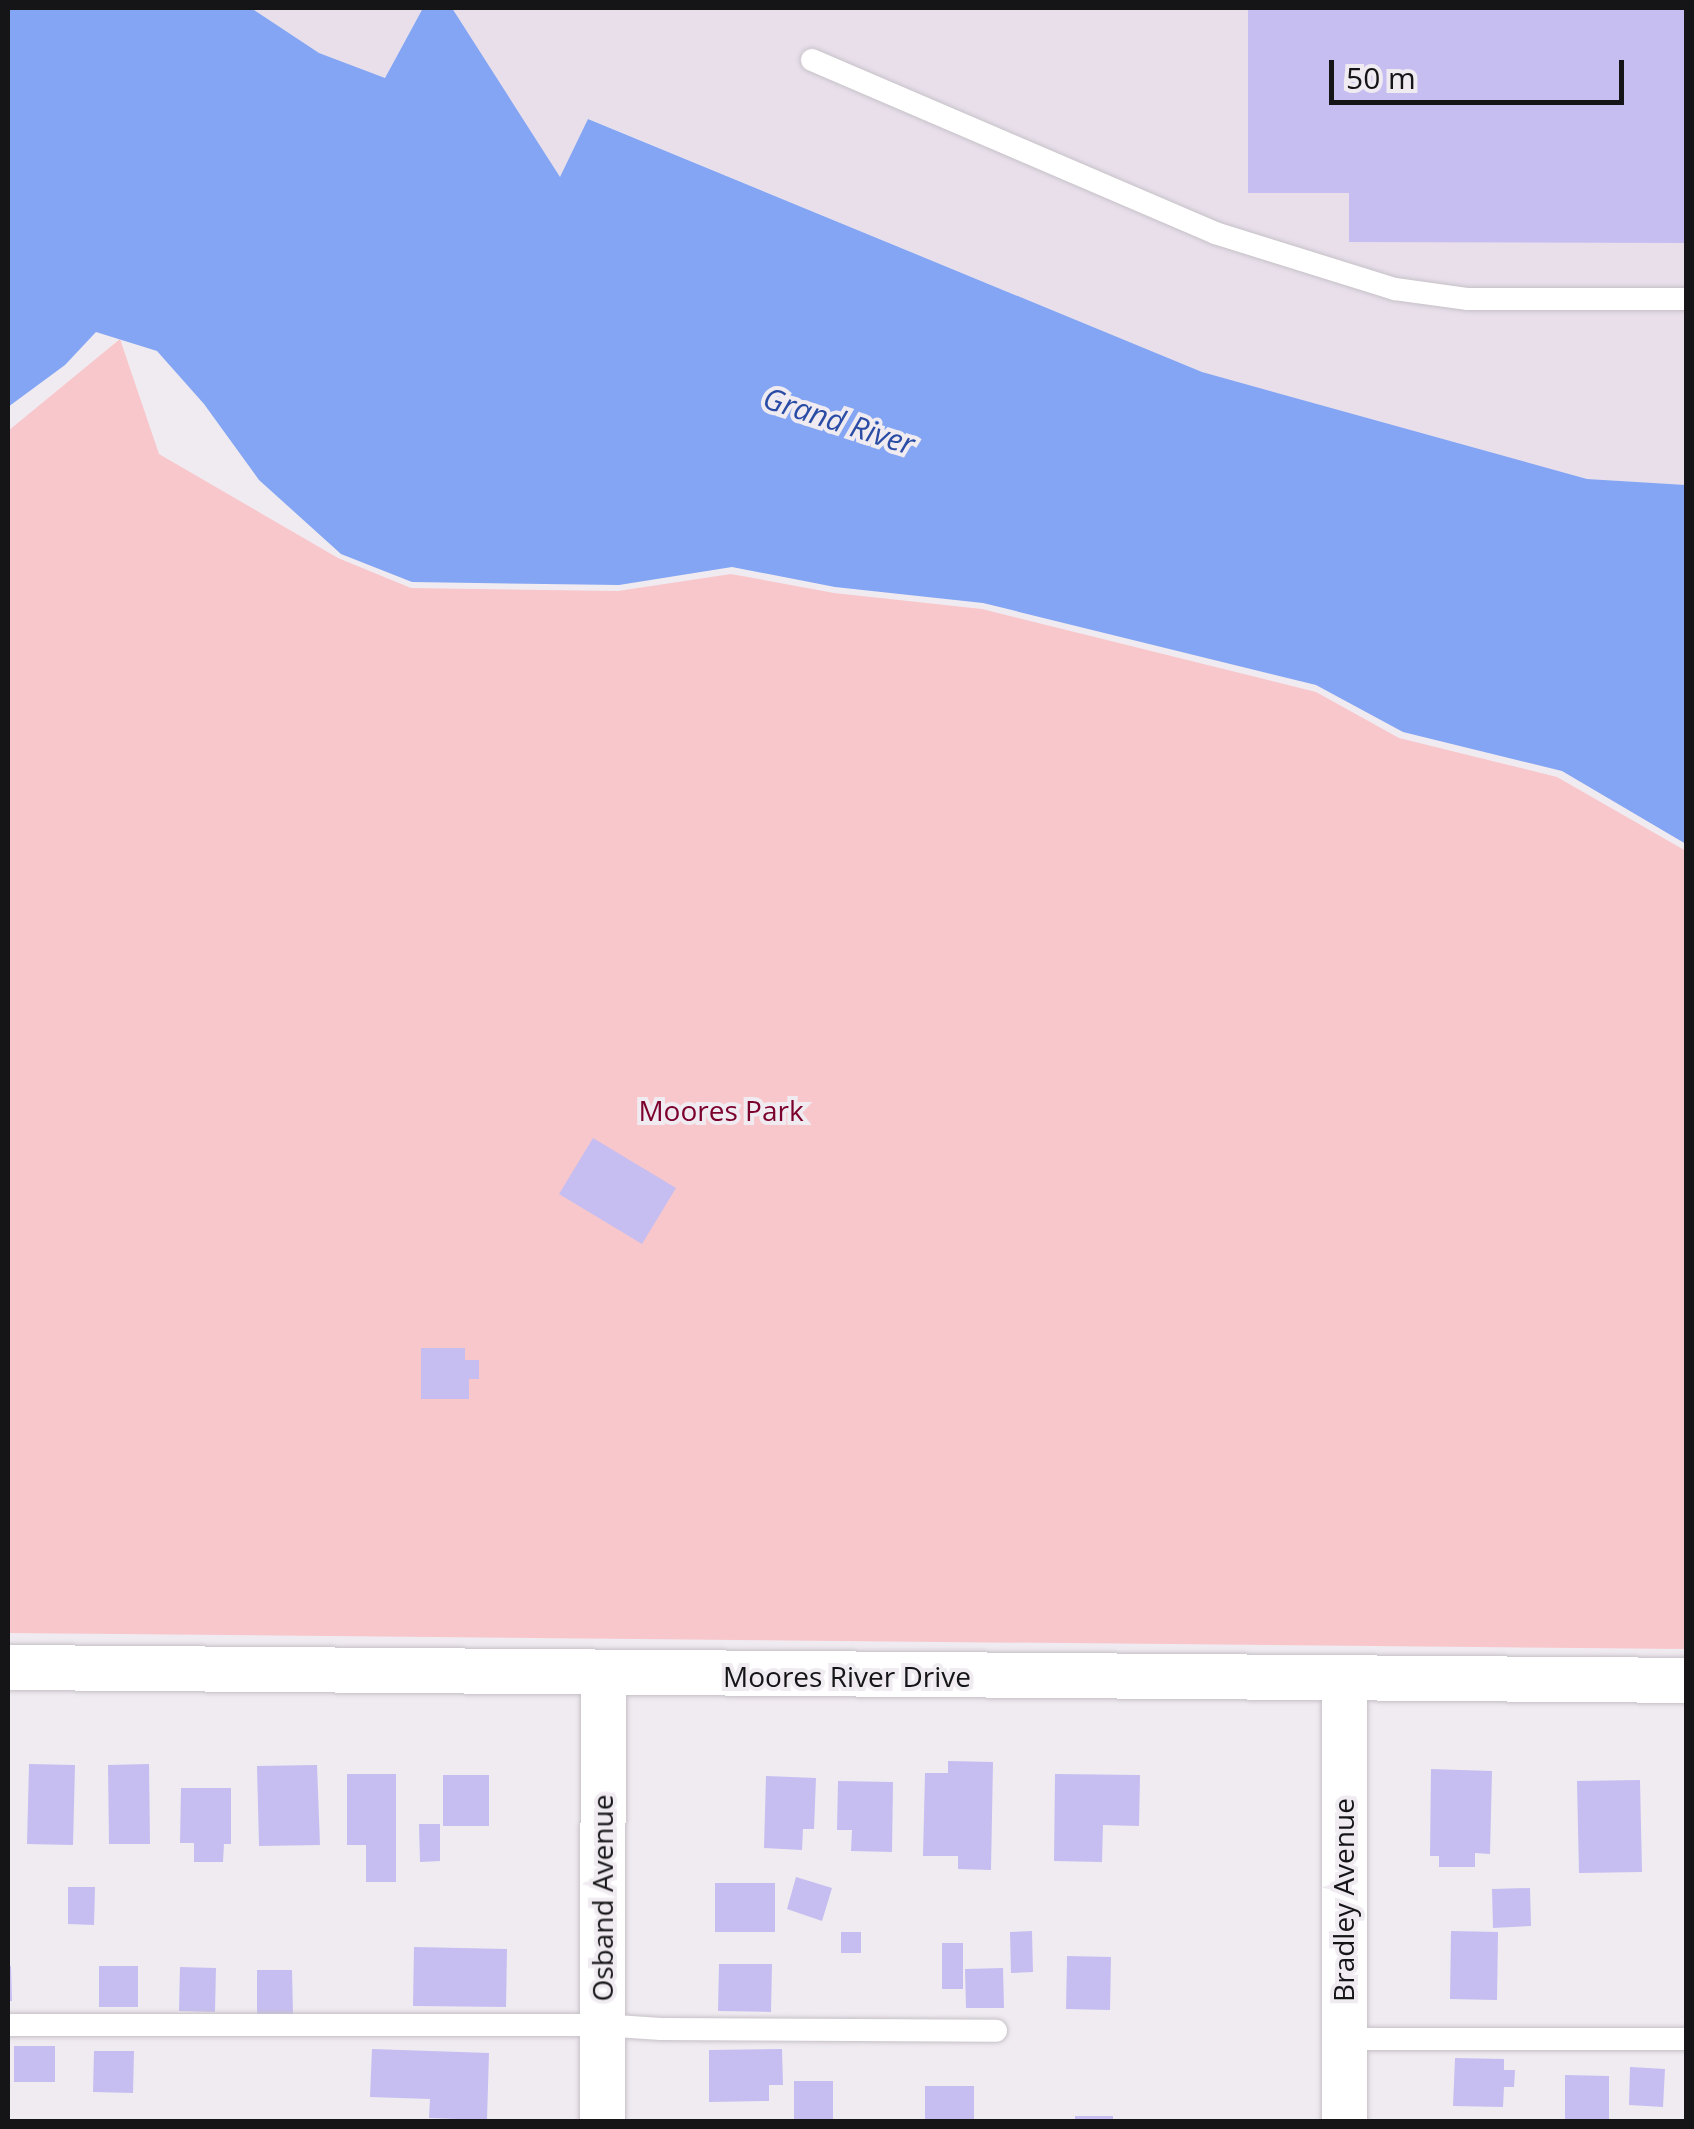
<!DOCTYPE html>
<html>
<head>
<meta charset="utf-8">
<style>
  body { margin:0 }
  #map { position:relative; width:1694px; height:2129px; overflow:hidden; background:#f0ebf1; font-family:"Open Sans",sans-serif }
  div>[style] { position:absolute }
  .built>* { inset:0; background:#e8dfeb }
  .green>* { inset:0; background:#f8c7cc }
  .water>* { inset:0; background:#83a5f3 }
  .building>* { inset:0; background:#c6bef1 }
  .roads { filter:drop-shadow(0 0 2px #c6c1c7) drop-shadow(0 0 2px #c6c1c7) }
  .lane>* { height:22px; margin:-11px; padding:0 11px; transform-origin:11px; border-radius:11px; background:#fff }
  .street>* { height:45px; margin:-22.5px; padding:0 22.5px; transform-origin:22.5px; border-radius:22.5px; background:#fff }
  span { translate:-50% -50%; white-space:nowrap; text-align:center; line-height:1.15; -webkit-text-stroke:8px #f0ebf1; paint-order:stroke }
  .park-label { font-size:28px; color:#7c002c }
  .street-label { font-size:28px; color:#151416 }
  .water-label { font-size:30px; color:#2a4ca5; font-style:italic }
  .frame { position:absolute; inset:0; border:10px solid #151416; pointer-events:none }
  .scale { position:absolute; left:1329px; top:60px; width:295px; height:45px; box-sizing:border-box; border:5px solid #151416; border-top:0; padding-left:12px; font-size:30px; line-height:35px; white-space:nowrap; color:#151416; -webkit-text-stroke:8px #f0ebf1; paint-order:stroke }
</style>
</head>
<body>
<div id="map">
  <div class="built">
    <div style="clip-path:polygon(251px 8px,423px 8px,385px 78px,319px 53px)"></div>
    <div style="clip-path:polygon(452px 8px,1686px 8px,1686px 485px,1587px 479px,1202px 372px,589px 119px,560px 178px)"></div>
  </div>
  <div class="green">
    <div style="clip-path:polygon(120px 339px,159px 454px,338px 558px,411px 588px,618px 591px,731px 574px,834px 593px,982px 609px,1316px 692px,1399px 738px,1557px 777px,1686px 851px,1686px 1649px,8px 1633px,8px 431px)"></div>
  </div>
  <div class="water">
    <div style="clip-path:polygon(8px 8px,251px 8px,319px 53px,385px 78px,423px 8px,452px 8px,560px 177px,588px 119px,1202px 372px,1587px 479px,1686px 485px,1686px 844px,1562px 771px,1403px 732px,1316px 685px,983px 603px,835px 587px,732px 567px,619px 585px,412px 582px,341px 554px,259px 480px,204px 404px,157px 351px,96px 332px,65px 365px,8px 407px)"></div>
  </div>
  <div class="building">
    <div style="clip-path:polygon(1248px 8px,1686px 8px,1686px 243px,1349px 242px,1349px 193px,1248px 193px)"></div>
    <div style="clip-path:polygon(593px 1138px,676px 1188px,642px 1244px,559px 1194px)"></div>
    <div style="clip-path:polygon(421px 1348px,465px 1348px,465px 1360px,479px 1360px,479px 1379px,469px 1379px,469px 1399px,421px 1399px)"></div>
    <div style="clip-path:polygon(948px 1761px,993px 1762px,991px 1870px,958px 1869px,958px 1856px,923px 1856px,925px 1773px,948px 1773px)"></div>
    <div style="clip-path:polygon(29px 1764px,75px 1765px,73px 1845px,27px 1844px)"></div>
    <div style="clip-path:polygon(149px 1764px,150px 1844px,109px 1844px,108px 1765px)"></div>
    <div style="clip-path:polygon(317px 1765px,320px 1845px,259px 1846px,257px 1766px)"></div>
    <div style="clip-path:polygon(1431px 1769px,1492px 1771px,1490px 1854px,1475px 1853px,1475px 1867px,1439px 1867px,1439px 1856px,1430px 1856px)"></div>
    <div style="clip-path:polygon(347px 1774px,396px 1774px,396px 1882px,366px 1882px,366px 1845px,347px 1845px)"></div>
    <div style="clip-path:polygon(1055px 1774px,1140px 1775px,1139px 1826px,1103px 1825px,1102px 1862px,1054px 1861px)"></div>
    <div style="clip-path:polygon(443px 1775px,489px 1775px,489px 1826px,443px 1826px)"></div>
    <div style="clip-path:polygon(766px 1776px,816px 1778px,814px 1829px,803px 1829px,802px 1850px,764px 1848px)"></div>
    <div style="clip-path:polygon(1640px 1780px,1642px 1872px,1579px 1873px,1577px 1781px)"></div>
    <div style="clip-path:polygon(838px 1781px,893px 1782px,892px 1852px,851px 1851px,852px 1830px,837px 1830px)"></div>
    <div style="clip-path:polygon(181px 1788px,231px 1788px,231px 1844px,224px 1844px,223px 1862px,194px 1862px,194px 1843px,180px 1843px)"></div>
    <div style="clip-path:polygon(419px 1824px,440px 1824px,440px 1861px,420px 1862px)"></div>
    <div style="clip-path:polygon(796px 1877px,832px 1888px,822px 1921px,787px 1909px)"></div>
    <div style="clip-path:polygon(715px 1883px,775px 1883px,775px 1932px,715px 1932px)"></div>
    <div style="clip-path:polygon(68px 1887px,95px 1887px,94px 1925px,68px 1924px)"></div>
    <div style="clip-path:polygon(1530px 1888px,1531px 1926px,1493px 1928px,1492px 1889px)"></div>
    <div style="clip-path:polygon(1032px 1931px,1033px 1972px,1011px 1973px,1010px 1932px)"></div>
    <div style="clip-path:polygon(1451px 1931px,1498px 1932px,1497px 2000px,1450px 1999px)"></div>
    <div style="clip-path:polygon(841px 1932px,861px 1932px,861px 1953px,841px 1953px)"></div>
    <div style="clip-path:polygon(942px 1943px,963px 1943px,963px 1989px,942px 1989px)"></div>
    <div style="clip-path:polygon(414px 1947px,507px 1949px,506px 2007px,413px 2006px)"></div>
    <div style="clip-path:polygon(1067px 1956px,1111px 1957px,1110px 2010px,1066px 2009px)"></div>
    <div style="clip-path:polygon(719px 1964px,772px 1964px,771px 2012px,718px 2011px)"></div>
    <div style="clip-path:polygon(8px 1966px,11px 1966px,12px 2001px,8px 2001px)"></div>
    <div style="clip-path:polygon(99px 1966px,138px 1966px,138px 2007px,99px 2007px)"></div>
    <div style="clip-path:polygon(180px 1967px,216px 1968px,215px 2012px,179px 2011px)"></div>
    <div style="clip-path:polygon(1003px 1968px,1004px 2008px,966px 2008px,965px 1969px)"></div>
    <div style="clip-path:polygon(257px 1970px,292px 1970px,293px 2014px,257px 2014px)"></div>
    <div style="clip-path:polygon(14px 2046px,55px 2046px,55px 2082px,14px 2082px)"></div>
    <div style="clip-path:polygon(372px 2049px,489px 2053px,487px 2120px,429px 2118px,430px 2099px,370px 2097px)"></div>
    <div style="clip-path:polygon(782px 2049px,783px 2085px,769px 2085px,769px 2101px,709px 2102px,709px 2050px)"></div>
    <div style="clip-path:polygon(94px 2051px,134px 2051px,133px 2093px,93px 2092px)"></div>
    <div style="clip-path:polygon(1455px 2058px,1504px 2059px,1504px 2070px,1515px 2070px,1514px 2087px,1504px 2087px,1503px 2107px,1453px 2106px)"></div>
    <div style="clip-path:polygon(1630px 2067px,1665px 2069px,1663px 2107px,1629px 2105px)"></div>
    <div style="clip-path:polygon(1565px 2075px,1609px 2076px,1609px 2122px,1565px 2122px)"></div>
    <div style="clip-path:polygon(794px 2081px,833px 2081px,833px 2119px,794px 2119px)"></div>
    <div style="clip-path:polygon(925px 2086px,974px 2086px,974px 2122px,925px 2122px)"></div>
    <div style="clip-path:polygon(1075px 2116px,1113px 2116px,1113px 2122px,1075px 2122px)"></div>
  </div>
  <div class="roads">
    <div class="lane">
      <div style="left:812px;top:60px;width:439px;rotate:23.2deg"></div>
      <div style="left:1215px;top:233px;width:189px;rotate:17.3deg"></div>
      <div style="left:1395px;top:289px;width:74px;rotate:7.8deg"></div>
      <div style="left:1468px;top:299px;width:218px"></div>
      <div style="left:8px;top:2025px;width:593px"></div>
      <div style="left:601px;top:2025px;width:60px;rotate:3.8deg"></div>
      <div style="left:661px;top:2029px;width:335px;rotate:0.3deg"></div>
      <div style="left:1343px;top:2039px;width:343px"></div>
    </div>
    <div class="street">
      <div style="left:8px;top:1667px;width:1678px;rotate:0.44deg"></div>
      <div style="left:602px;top:2122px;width:448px;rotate:-89.9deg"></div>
      <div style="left:1344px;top:2122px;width:443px;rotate:-90deg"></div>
    </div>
  </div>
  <div class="park-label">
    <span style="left:721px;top:1110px">Moores Park</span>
  </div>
  <div class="street-label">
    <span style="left:847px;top:1676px">Moores River Drive</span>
    <span style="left:602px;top:1898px;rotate:-90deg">Osband Avenue</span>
    <span style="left:1343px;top:1900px;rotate:-90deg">Bradley Avenue</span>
  </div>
  <div class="water-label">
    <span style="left:839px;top:421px;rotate:18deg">Grand River</span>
  </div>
  <div class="frame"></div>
  <div class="scale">50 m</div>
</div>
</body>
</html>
